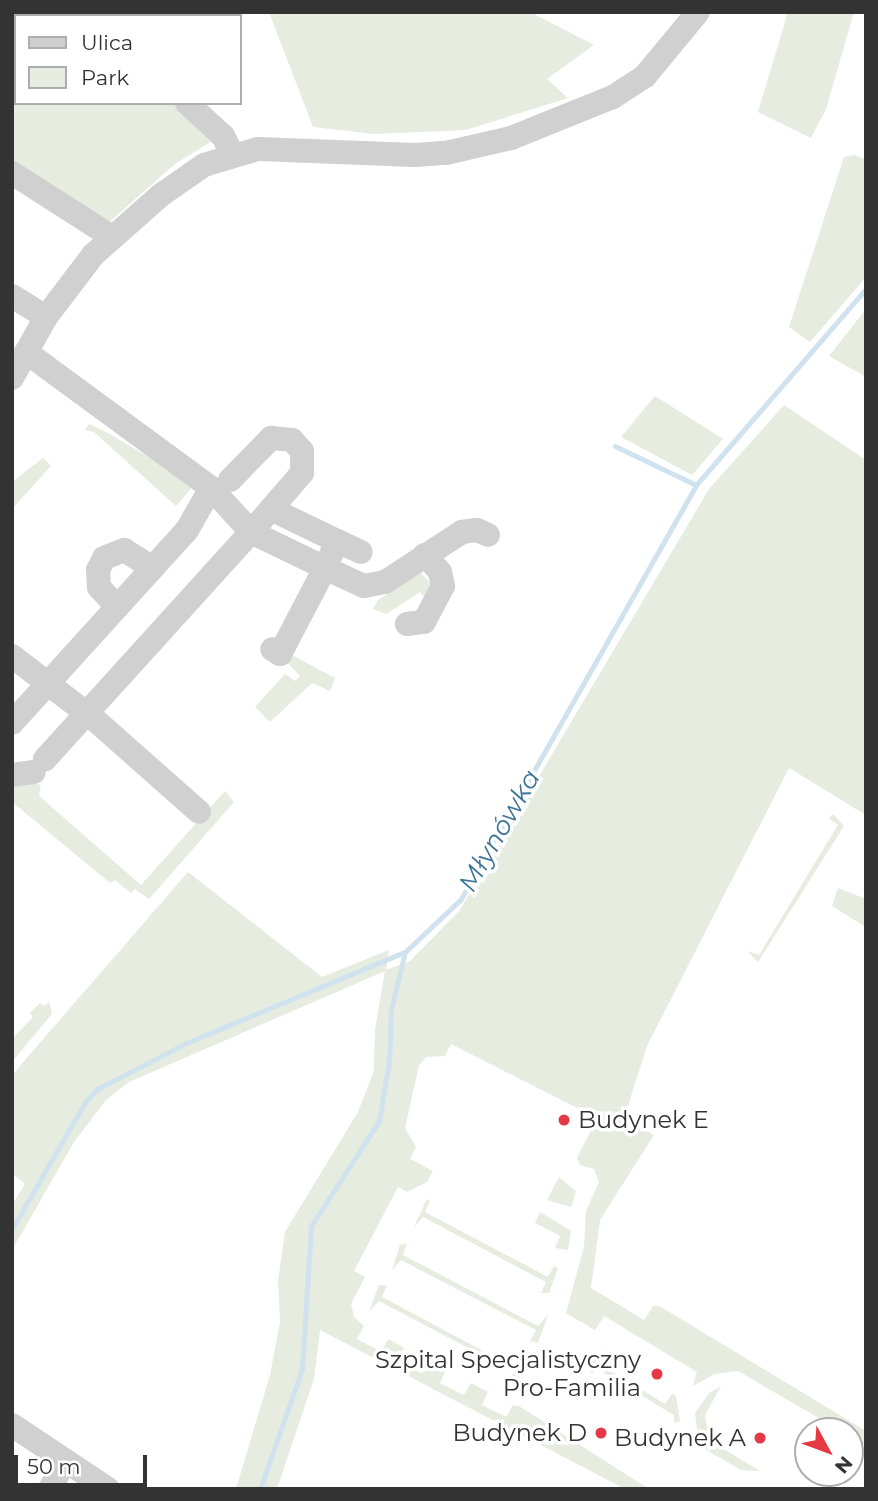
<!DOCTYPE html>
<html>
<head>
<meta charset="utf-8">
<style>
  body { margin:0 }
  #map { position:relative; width:878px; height:1501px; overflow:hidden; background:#fff; font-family:Montserrat,sans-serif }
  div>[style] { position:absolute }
  .green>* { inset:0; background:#e6ecdf }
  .stream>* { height:5px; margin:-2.5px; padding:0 2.5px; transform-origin:2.5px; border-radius:2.5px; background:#cfe2ee }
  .minor>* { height:24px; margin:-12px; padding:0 12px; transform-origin:12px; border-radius:12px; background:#d0d0d0 }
  .dots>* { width:19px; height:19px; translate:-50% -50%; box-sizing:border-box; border:4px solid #fff; border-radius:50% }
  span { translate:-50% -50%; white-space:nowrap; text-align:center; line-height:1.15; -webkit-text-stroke:7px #fff; paint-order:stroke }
  .poi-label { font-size:24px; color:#333 }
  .left { translate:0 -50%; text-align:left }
  .right { translate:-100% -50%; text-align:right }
  .water-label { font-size:26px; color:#3f7597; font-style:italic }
  .frame { position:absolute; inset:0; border:14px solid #333; pointer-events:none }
  .legend { position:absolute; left:14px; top:14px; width:228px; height:91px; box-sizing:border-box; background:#fff; border:2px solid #adadad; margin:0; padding:9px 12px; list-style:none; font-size:21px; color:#333 }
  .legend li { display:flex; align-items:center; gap:14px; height:35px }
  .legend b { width:35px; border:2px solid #adadad }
  .north { position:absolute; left:794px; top:1417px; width:70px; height:70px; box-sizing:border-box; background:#fff; border:2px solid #adadad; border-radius:50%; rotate:131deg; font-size:19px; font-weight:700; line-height:28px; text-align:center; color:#333 }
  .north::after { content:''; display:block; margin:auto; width:24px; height:32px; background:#e63946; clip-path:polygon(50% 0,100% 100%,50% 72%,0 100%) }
  .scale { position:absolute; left:14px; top:1455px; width:133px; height:32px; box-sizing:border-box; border:4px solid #333; border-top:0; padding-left:9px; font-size:21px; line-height:24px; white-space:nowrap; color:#333; -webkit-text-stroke:5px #fff; paint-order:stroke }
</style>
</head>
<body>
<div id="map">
  <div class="green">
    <div style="clip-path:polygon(44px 12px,219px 12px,217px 16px)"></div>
    <div style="clip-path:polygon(269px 12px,530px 12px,594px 45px,547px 79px,568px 98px,466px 130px,374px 134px,313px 127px)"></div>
    <div style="clip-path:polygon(788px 12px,854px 12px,826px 109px,811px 138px,758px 112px)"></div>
    <div style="clip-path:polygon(12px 23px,16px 103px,177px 103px,217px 138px,175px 164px,107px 224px,12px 168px)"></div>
    <div style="clip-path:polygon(854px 155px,866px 159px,866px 277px,810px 342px,789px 327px,844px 157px)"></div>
    <div style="clip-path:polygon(866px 309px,866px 377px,829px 356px)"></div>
    <div style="clip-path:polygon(655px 396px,723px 439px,692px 475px,621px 437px)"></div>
    <div style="clip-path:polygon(784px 405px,866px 460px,866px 815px,789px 768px,647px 1046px,624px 1118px,654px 1135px,600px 1220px,591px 1288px,644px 1320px,654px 1305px,661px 1307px,866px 1431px,866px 1446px,850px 1436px,850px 1431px,841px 1431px,738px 1371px,715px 1374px,693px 1386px,697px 1372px,604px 1316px,595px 1330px,566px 1313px,584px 1247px,586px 1211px,599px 1182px,594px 1169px,580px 1165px,577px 1158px,597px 1118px,451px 1044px,445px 1056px,426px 1057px,419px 1065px,405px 1128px,416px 1147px,410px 1159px,433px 1171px,427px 1182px,407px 1192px,398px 1187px,354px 1271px,365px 1277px,351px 1304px,354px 1317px,364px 1326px,357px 1339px,382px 1352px,388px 1339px,404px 1348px,399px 1361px,422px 1373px,429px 1361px,446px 1370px,440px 1383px,464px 1395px,471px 1383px,488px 1392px,482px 1405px,506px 1417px,513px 1405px,519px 1406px,649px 1489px,625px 1489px,320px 1330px,314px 1379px,277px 1489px,236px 1489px,270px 1375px,280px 1322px,278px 1281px,285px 1232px,358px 1112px,374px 1071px,375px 1029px,385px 971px,129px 1082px,106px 1100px,74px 1142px,12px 1250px,12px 1205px,25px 1184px,12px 1173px,12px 1075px,188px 872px,322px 977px,389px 950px,386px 970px,410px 961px,460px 910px,709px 489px)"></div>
    <div style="clip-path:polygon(89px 424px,106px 432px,195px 484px,176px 506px,94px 432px,85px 430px)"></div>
    <div style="clip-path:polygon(43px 458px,51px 466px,12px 509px,12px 482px)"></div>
    <div style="clip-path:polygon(421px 573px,435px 588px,428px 603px,420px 592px,386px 614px,373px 609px,378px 600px)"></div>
    <div style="clip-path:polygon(292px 655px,335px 678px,330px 691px,312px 683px,270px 722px,255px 707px,285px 674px,295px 681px,300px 676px,282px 657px)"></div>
    <div style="clip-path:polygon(37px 783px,41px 786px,39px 796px,141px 885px,225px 791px,234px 802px,149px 899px,135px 889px,131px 893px,115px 880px,110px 883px,12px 802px,12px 787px)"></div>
    <div style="clip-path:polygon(833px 814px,844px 826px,758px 962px,747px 951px,759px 955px,838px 825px,829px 818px)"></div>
    <div style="clip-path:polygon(838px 888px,866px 899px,864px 926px,832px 906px)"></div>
    <div style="clip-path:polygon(49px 1002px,52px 1014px,12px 1062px,12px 1039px,33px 1017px,30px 1013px,40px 1003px,44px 1006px)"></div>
    <div style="clip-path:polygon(559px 1177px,576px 1191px,571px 1207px,547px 1200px)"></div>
    <div style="clip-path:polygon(427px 1199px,430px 1201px,425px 1212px,548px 1277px,554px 1266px,558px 1268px,549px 1293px,541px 1293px,546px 1282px,423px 1217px,414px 1227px)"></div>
    <div style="clip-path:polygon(540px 1212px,571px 1231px,568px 1250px,555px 1248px,560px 1236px,535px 1223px)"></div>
    <div style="clip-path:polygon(407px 1243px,403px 1255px,538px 1326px,548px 1315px,538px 1343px,530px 1341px,536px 1330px,401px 1260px,392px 1270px,400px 1245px)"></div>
    <div style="clip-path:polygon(379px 1285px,387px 1285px,382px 1297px,515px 1368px,522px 1356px,526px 1366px,515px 1384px,508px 1383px,514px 1372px,379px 1301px,369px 1312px)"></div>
    <div style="clip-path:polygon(601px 1351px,604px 1353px,599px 1364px,665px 1404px,672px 1394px,676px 1396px,680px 1421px,674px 1423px,674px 1415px,596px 1368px,592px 1374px,587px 1367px)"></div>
    <div style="clip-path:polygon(721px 1386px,705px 1415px,709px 1440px,760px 1471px,741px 1470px,706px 1450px,698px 1437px,695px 1413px,709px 1393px)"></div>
  </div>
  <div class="stream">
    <div style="left:615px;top:446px;width:90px;rotate:25.7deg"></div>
    <div style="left:12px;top:1229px;width:146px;rotate:-60.1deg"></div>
    <div style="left:85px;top:1102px;width:18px;rotate:-47deg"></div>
    <div style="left:97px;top:1089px;width:100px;rotate:-27.3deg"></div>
    <div style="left:186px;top:1043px;width:237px;rotate:-22.6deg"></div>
    <div style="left:405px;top:952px;width:77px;rotate:-43.4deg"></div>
    <div style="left:461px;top:899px;width:476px;rotate:-60.4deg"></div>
    <div style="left:696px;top:485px;width:259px;rotate:-49.1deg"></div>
    <div style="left:260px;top:1489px;width:127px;rotate:-70.7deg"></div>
    <div style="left:302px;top:1369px;width:143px;rotate:-86.4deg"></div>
    <div style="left:311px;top:1226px;width:125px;rotate:-57.1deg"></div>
    <div style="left:379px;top:1121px;width:60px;rotate:-80.4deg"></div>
    <div style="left:389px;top:1062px;width:53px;rotate:-87.8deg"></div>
    <div style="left:391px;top:1009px;width:59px;rotate:-76.2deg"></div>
  </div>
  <div class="minor">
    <div style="left:34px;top:12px;width:6px;rotate:39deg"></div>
    <div style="left:187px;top:103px;width:49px;rotate:42.5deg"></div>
    <div style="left:223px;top:136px;width:20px;rotate:63deg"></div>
    <div style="left:12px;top:173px;width:119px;rotate:32.6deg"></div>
    <div style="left:12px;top:296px;width:40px;rotate:32deg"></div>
    <div style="left:26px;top:352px;width:230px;rotate:36.3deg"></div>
    <div style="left:12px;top:378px;width:70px;rotate:-60.9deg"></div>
    <div style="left:46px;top:317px;width:78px;rotate:-52.8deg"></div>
    <div style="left:93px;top:255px;width:91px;rotate:-41.4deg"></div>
    <div style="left:161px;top:195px;width:52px;rotate:-34.9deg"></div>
    <div style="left:204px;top:165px;width:56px;rotate:-16.5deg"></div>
    <div style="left:258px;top:149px;width:157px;rotate:2.2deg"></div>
    <div style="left:415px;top:155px;width:31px;rotate:-4deg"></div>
    <div style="left:446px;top:153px;width:67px;rotate:-13deg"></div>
    <div style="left:511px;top:138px;width:110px;rotate:-21.9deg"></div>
    <div style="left:613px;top:97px;width:38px;rotate:-33deg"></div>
    <div style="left:645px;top:76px;width:83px;rotate:-50.4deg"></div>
    <div style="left:230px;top:480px;width:59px;rotate:-45.7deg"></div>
    <div style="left:271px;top:438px;width:21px;rotate:5deg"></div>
    <div style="left:292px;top:440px;width:15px;rotate:48deg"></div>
    <div style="left:302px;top:451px;width:22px;rotate:90deg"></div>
    <div style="left:302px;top:473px;width:78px;rotate:130.8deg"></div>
    <div style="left:251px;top:532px;width:82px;rotate:25.9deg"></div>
    <div style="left:325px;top:568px;width:97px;rotate:117.6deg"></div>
    <div style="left:280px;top:654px;width:9px;rotate:-148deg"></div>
    <div style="left:271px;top:509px;width:73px;rotate:25.9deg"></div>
    <div style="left:337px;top:541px;width:30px;rotate:114deg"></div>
    <div style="left:325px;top:568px;width:43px;rotate:24.8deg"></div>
    <div style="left:364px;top:586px;width:21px;rotate:-11deg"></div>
    <div style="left:385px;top:582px;width:92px;rotate:-33deg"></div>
    <div style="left:462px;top:532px;width:15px;rotate:-8deg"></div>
    <div style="left:477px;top:530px;width:12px;rotate:24deg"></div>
    <div style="left:337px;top:541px;width:26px;rotate:25deg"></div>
    <div style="left:117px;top:607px;width:27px;rotate:-132deg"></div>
    <div style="left:99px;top:587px;width:17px;rotate:-93deg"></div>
    <div style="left:98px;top:570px;width:13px;rotate:-63deg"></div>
    <div style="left:104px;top:558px;width:22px;rotate:-22deg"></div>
    <div style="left:124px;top:550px;width:34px;rotate:32deg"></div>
    <div style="left:407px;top:624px;width:17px;rotate:-7deg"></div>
    <div style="left:424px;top:622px;width:41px;rotate:-62.2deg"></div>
    <div style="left:443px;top:586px;width:14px;rotate:-102deg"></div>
    <div style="left:440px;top:572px;width:23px;rotate:-131deg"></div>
    <div style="left:12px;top:656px;width:103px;rotate:37.5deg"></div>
    <div style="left:94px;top:719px;width:140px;rotate:41.5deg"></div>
    <div style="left:12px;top:723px;width:261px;rotate:-47.8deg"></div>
    <div style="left:187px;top:530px;width:48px;rotate:-60.3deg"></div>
    <div style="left:211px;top:488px;width:59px;rotate:47.7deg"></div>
    <div style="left:251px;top:532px;width:307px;rotate:132.2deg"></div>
    <div style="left:12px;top:775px;width:22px;rotate:-8deg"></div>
    <div style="left:12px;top:1425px;width:115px;rotate:33.7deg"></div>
    <div style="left:50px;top:1489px;width:30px;rotate:-62deg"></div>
  </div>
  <div class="dots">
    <div style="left:564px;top:1120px;background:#e63946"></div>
    <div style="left:657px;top:1374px;background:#e63946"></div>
    <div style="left:601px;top:1433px;background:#e63946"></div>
    <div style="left:760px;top:1438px;background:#e63946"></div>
  </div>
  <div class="poi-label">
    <span class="left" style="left:578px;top:1120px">Budynek E</span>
    <span class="right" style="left:641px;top:1374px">Szpital Specjalistyczny<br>Pro-Familia</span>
    <span class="right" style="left:587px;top:1433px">Budynek D</span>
    <span class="right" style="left:746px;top:1438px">Budynek A</span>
  </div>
  <div class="water-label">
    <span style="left:500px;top:831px;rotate:-60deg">Młynówka</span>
  </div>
  <div class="frame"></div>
  <ul class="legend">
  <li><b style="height:9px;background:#d0d0d0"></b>Ulica</li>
  <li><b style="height:19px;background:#e6ecdf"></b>Park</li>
  </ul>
  <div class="north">N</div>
  <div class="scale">50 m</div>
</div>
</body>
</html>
